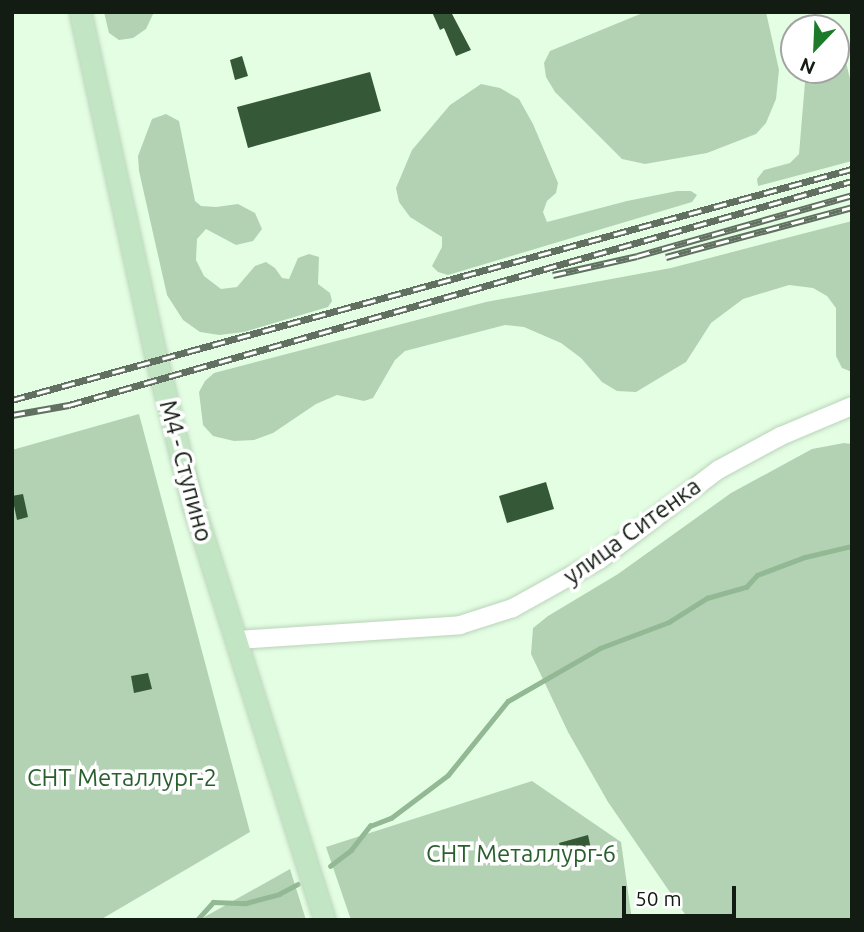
<!DOCTYPE html>
<html>
<head>
<meta charset="utf-8">
<style>
  body { margin:0 }
  #map { position:relative; width:864px; height:932px; overflow:hidden; background:#e4fee4; font-family:Ubuntu,sans-serif }
  div>[style] { position:absolute }
  .green>* { inset:0; background:#b3d2b3 }
  .stream>* { height:4.5px; margin:-2.25px; padding:0 2.25px; transform-origin:2.25px; border-radius:2.25px; background:#92b993 }
  .building>* { inset:0; background:#355837 }
  .roads { filter:drop-shadow(0 0 2px #bad3ba) drop-shadow(0 0 2px #bad3ba) }
  .minor>* { height:18px; margin:-9px; padding:0 9px; transform-origin:9px; border-radius:9px; background:#fff }
  .major>* { height:21px; margin:-10.5px; padding:0 10.5px; transform-origin:10.5px; border-radius:10.5px; background:#c2e6c4 }
  .rail>* { height:7px; margin-top:-3.5px; transform-origin:0; background:repeating-linear-gradient(90deg,#fff 0 13px,#617061 0 26px); box-sizing:border-box; border-block:2px solid #617061 }
  span { translate:-50% -50%; white-space:nowrap; text-align:center; line-height:1.15; -webkit-text-stroke:7px #fff; paint-order:stroke }
  .street-label { font-size:24px; color:#131c13 }
  .park-label { font-size:24px; color:#295f2d }
  .frame { position:absolute; inset:0; border:14px solid #131c13; pointer-events:none }
  .north { position:absolute; left:780px; top:14px; width:70px; height:70px; box-sizing:border-box; background:#fff; border:2px solid #a1a4a1; border-radius:50%; rotate:203deg; font-size:19px; font-weight:700; line-height:28px; text-align:center; color:#131c13 }
  .north::after { content:''; display:block; margin:auto; width:24px; height:32px; background:#1c7a2a; clip-path:polygon(50% 0,100% 100%,50% 72%,0 100%) }
  .scale { position:absolute; left:622px; top:886px; width:114px; height:32px; box-sizing:border-box; border:4px solid #131c13; border-top:0; padding-left:9px; font-size:21px; line-height:24px; white-space:nowrap; color:#131c13; -webkit-text-stroke:5px #fff; paint-order:stroke }
</style>
</head>
<body>
<div id="map">
  <div class="green">
    <div style="clip-path:polygon(104px 12px,154px 12px,146px 29px,133px 38px,119px 40px,109px 33px)"></div>
    <div style="clip-path:polygon(645px 12px,766px 12px,779px 70px,776px 99px,766px 123px,756px 134px,707px 153px,645px 164px,622px 159px,555px 92px,546px 77px,544px 63px,550px 51px)"></div>
    <div style="clip-path:polygon(836px 48px,844px 54px,852px 87px,852px 161px,758px 186px,757px 179px,764px 170px,790px 163px,799px 154px,806px 70px,836px 70px)"></div>
    <div style="clip-path:polygon(481px 84px,500px 88px,519px 99px,533px 124px,558px 183px,556px 193px,547px 201px,543px 212px,547px 222px,627px 201px,677px 191px,691px 191px,697px 195px,692px 202px,448px 275px,438px 272px,432px 266px,442px 247px,442px 237px,410px 217px,399px 202px,396px 188px,412px 150px,450px 105px)"></div>
    <div style="clip-path:polygon(166px 114px,179px 121px,195px 201px,201px 206px,216px 207px,238px 204px,255px 213px,262px 229px,253px 241px,236px 245px,206px 229px,197px 239px,196px 260px,204px 276px,221px 289px,237px 287px,255px 266px,266px 262px,275px 268px,282px 278px,289px 279px,298px 258px,309px 254px,319px 257px,318px 284px,330px 293px,332px 301px,328px 307px,244px 332px,219px 335px,200px 332px,183px 320px,167px 295px,139px 171px,138px 156px,152px 119px)"></div>
    <div style="clip-path:polygon(852px 221px,852px 372px,842px 368px,836px 356px,836px 308px,827px 296px,813px 288px,789px 285px,743px 299px,711px 323px,686px 362px,636px 392px,617px 391px,602px 382px,581px 358px,561px 343px,524px 327px,505px 325px,405px 351px,395px 360px,373px 398px,364px 401px,337px 395px,316px 404px,273px 433px,254px 440px,234px 441px,213px 436px,203px 425px,199px 392px,205px 381px,214px 373px,486px 302px,671px 268px)"></div>
    <div style="clip-path:polygon(139px 414px,250px 832px,100px 920px,12px 920px,12px 450px)"></div>
    <div style="clip-path:polygon(844px 443px,852px 444px,852px 920px,689px 920px,608px 802px,568px 732px,531px 654px,533px 628px,548px 616px,618px 574px,731px 493px,812px 449px)"></div>
    <div style="clip-path:polygon(532px 781px,621px 842px,632px 920px,351px 920px,326px 847px)"></div>
    <div style="clip-path:polygon(290px 869px,306px 920px,199px 920px)"></div>
  </div>
  <div class="stream">
    <div style="left:330px;top:866px;width:26px;rotate:-37deg"></div>
    <div style="left:351px;top:850px;width:31px;rotate:-52deg"></div>
    <div style="left:370px;top:826px;width:22px;rotate:-21deg"></div>
    <div style="left:391px;top:818px;width:71px;rotate:-37deg"></div>
    <div style="left:448px;top:775px;width:95px;rotate:-51deg"></div>
    <div style="left:508px;top:701px;width:106px;rotate:-29.9deg"></div>
    <div style="left:600px;top:648px;width:74px;rotate:-20.6deg"></div>
    <div style="left:669px;top:622px;width:45px;rotate:-32.3deg"></div>
    <div style="left:707px;top:598px;width:41px;rotate:-15.8deg"></div>
    <div style="left:746px;top:587px;width:16px;rotate:-47deg"></div>
    <div style="left:757px;top:575px;width:51px;rotate:-20.6deg"></div>
    <div style="left:805px;top:557px;width:48px;rotate:-13.2deg"></div>
    <div style="left:197px;top:920px;width:24px;rotate:-48deg"></div>
    <div style="left:213px;top:902px;width:33px;rotate:2deg"></div>
    <div style="left:246px;top:903px;width:34px;rotate:-15deg"></div>
    <div style="left:279px;top:894px;width:21px;rotate:-28deg"></div>
  </div>
  <div class="building">
    <div style="clip-path:polygon(432px 12px,451px 12px,471px 50px,456px 56px,444px 28px,440px 30px)"></div>
    <div style="clip-path:polygon(242px 56px,248px 76px,235px 80px,230px 60px)"></div>
    <div style="clip-path:polygon(370px 72px,381px 111px,248px 148px,237px 107px)"></div>
    <div style="clip-path:polygon(546px 482px,554px 509px,507px 523px,499px 496px)"></div>
    <div style="clip-path:polygon(23px 494px,28px 517px,17px 520px,12px 496px)"></div>
    <div style="clip-path:polygon(148px 673px,152px 689px,134px 693px,131px 676px)"></div>
    <div style="clip-path:polygon(588px 835px,591px 849px,563px 856px,559px 843px)"></div>
  </div>
  <div class="roads">
    <div class="minor">
      <div style="left:237px;top:640px;width:224px;rotate:-3.8deg"></div>
      <div style="left:460px;top:625px;width:56px;rotate:-17.8deg"></div>
      <div style="left:513px;top:608px;width:98px;rotate:-29.2deg"></div>
      <div style="left:599px;top:560px;width:149px;rotate:-37.1deg"></div>
      <div style="left:718px;top:470px;width:72px;rotate:-28.4deg"></div>
      <div style="left:781px;top:436px;width:77px;rotate:-22.9deg"></div>
    </div>
    <div class="major">
      <div style="left:80px;top:12px;width:345px;rotate:77.6deg"></div>
      <div style="left:154px;top:349px;width:161px;rotate:76deg"></div>
      <div style="left:193px;top:505px;width:435px;rotate:72.4deg"></div>
    </div>
  </div>
  <div class="rail">
    <div style="left:666px;top:257px;width:193px;rotate:-15deg"></div>
    <div style="left:553px;top:275px;width:86px;rotate:-12.7deg"></div>
    <div style="left:637px;top:256px;width:223px;rotate:-15.8deg"></div>
    <div style="left:12px;top:400px;width:871px;rotate:-15.38deg"></div>
    <div style="left:12px;top:415px;width:58px;rotate:-10deg"></div>
    <div style="left:69px;top:405px;width:814px;rotate:-15.96deg"></div>
  </div>
  <div class="street-label">
    <span style="left:186px;top:471px;rotate:75deg">М4 - Ступино</span>
    <span style="left:632px;top:531px;rotate:-36deg">улица Ситенка</span>
  </div>
  <div class="park-label">
    <span style="left:122px;top:778px">СНТ Металлург-2</span>
    <span style="left:521px;top:854px">СНТ Металлург-6</span>
  </div>
  <div class="frame"></div>
  <div class="north">N</div>
  <div class="scale">50 m</div>
</div>
</body>
</html>
